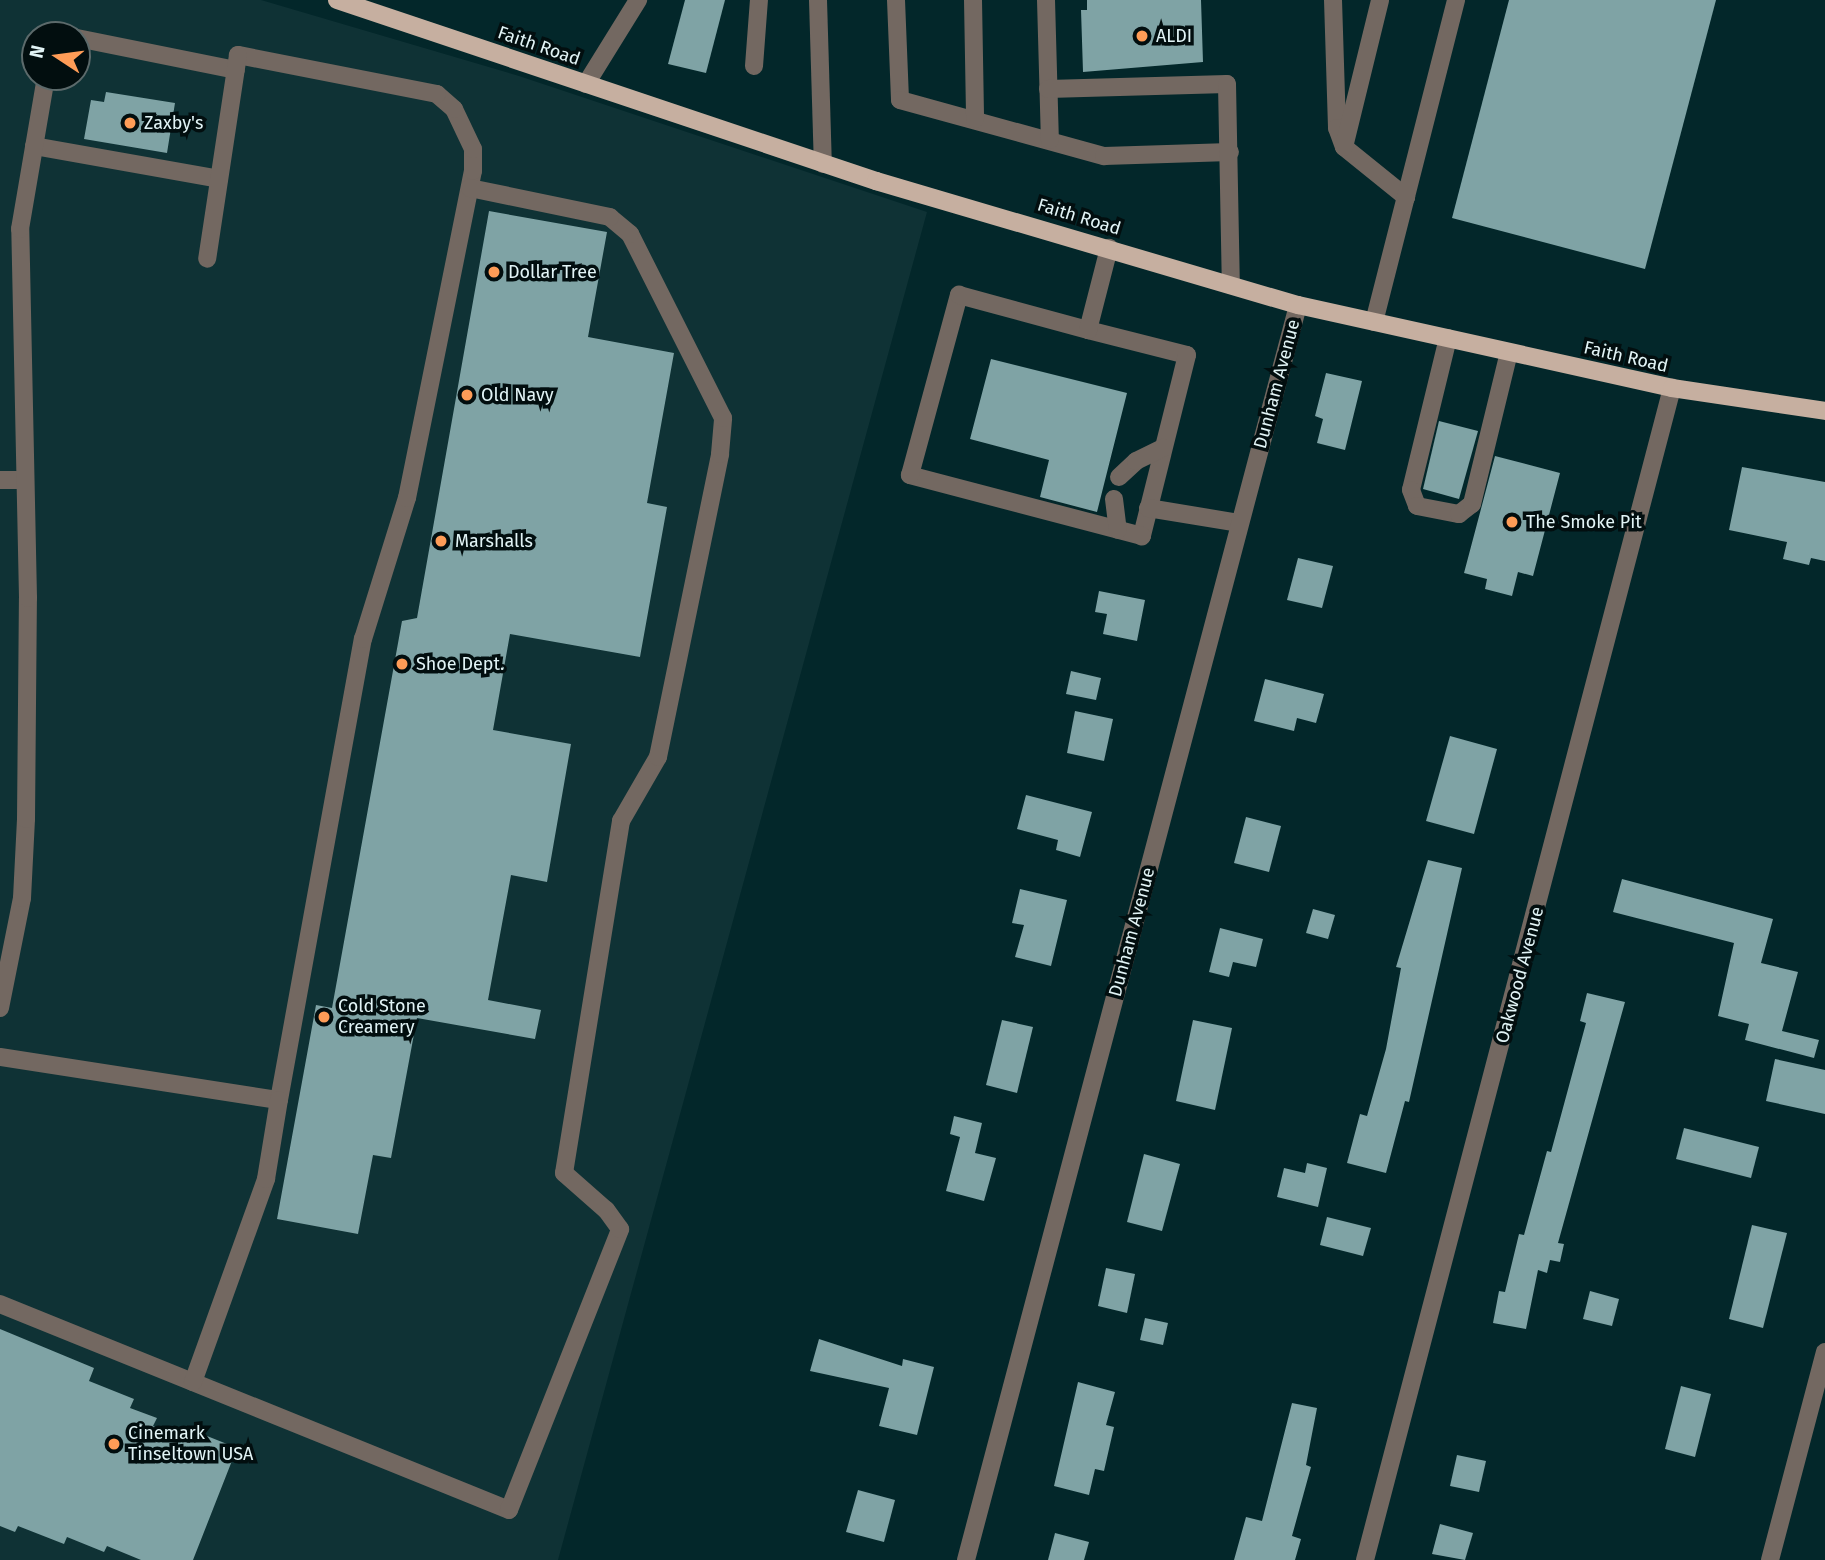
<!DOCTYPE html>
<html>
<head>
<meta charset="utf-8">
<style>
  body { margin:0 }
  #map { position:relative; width:1825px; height:1560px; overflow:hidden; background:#03272a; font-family:"Fira Sans",sans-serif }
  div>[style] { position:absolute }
  .built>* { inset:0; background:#0f3235 }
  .building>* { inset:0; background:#7fa3a5 }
  .minor>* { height:18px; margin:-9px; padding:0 9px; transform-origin:9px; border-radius:9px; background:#736861 }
  .major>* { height:18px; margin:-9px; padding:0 9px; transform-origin:9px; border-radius:9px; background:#c6afa0 }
  .dots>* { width:19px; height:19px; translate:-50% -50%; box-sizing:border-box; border:4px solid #020e0f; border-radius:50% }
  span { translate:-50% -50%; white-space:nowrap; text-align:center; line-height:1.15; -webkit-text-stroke:7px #020e0f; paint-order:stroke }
  .poi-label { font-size:18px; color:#e2f4f6 }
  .left { translate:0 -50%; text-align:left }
  .street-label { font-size:18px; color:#e2f4f6 }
  .north { position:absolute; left:21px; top:21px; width:70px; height:70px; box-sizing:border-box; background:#020e0f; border:2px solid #5c6a6b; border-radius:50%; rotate:283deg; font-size:19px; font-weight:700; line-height:28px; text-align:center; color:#e2f4f6 }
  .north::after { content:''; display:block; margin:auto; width:24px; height:32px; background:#fe9c57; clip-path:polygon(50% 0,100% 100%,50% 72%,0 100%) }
</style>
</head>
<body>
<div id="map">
  <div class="built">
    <div style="clip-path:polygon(evenodd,0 0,261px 0,519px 76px,927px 212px,558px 1560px,0 1560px,0 0,35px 35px,77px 35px,77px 77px,35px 77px,35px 35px)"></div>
  </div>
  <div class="building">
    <div style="clip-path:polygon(685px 0,725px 0,706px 73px,668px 64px)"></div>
    <div style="clip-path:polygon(1087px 0,1201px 0,1203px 62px,1083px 72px,1081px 10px,1087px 10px)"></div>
    <div style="clip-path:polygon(1509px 0,1716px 0,1645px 269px,1452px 218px)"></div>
    <div style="clip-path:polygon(106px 92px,175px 103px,167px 153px,84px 139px,91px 100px,104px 102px)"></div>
    <div style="clip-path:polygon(489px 211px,607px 232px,588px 337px,674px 353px,647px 503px,667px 507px,640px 657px,510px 634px,493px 730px,571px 744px,547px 882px,511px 875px,488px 1000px,541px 1010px,535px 1039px,417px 1018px,391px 1158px,373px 1155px,358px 1234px,277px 1219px,316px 1005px,332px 1008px,402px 621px,417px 618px)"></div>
    <div style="clip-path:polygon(991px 359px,1127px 393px,1097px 512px,1040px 497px,1049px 460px,970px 439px)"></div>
    <div style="clip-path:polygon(1326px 373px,1362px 381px,1345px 450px,1317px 443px,1323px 419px,1315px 416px)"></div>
    <div style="clip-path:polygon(1439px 421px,1478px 431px,1459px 499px,1423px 489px)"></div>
    <div style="clip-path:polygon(1495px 456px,1560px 473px,1533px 576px,1518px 572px,1512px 596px,1485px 589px,1487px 579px,1464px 573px)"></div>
    <div style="clip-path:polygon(1742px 467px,1825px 482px,1825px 561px,1811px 558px,1809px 565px,1783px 559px,1787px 542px,1729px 530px)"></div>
    <div style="clip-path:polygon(1298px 558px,1333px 566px,1322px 608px,1287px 600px)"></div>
    <div style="clip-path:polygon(1099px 591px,1145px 600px,1137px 641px,1103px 634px,1107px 614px,1095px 612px)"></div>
    <div style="clip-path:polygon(1071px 671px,1101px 678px,1096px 700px,1066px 694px)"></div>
    <div style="clip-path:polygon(1265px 679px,1324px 694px,1316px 723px,1297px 718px,1294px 731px,1254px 721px)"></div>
    <div style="clip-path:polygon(1075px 711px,1113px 719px,1104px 761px,1067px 753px)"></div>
    <div style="clip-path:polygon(1450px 736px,1497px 749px,1474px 834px,1426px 821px)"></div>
    <div style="clip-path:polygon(1026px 795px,1092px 812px,1080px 857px,1056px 850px,1058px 840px,1017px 829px)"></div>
    <div style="clip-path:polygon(1246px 817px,1281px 826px,1269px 872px,1234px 863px)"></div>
    <div style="clip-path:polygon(1428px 860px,1462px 868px,1409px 1102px,1405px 1101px,1386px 1173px,1347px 1163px,1360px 1114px,1367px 1116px,1386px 1049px,1401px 968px,1396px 967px)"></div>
    <div style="clip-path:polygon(1622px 879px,1773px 919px,1761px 963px,1798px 972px,1782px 1031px,1819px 1040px,1814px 1058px,1745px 1040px,1749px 1024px,1718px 1016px,1734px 943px,1613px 912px)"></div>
    <div style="clip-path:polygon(1020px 889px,1067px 900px,1051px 966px,1015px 957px,1024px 925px,1012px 923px)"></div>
    <div style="clip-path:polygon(1313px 909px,1335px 915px,1328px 939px,1306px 933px)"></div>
    <div style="clip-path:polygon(1220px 928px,1263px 939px,1256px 967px,1233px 962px,1229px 977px,1209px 972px)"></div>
    <div style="clip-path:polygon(1587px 993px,1625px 1002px,1558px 1243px,1564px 1244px,1560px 1262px,1550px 1260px,1547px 1273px,1538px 1270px,1526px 1329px,1493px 1323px,1499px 1291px,1505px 1292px,1519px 1234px,1524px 1235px,1547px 1151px,1551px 1152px,1586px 1023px,1580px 1021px)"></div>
    <div style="clip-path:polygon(1002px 1020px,1033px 1027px,1017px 1093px,986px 1085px)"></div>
    <div style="clip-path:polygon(1193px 1020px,1232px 1028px,1215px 1110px,1176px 1101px)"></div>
    <div style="clip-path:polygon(1775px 1059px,1825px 1070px,1825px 1114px,1766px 1101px)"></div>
    <div style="clip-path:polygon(954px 1116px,982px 1123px,975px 1153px,996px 1158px,984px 1201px,946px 1191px,960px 1137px,950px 1134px)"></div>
    <div style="clip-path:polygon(1684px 1128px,1759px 1147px,1751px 1178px,1676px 1159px)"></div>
    <div style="clip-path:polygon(1144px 1154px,1180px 1164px,1162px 1231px,1127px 1222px)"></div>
    <div style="clip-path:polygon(1307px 1163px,1327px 1168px,1318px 1207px,1277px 1197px,1284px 1168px,1305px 1173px)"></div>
    <div style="clip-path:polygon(1327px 1217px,1371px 1228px,1363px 1256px,1320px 1245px)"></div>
    <div style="clip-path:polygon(1752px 1225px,1787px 1233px,1763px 1328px,1729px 1319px)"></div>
    <div style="clip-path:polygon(1106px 1268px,1135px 1274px,1127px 1313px,1098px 1306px)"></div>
    <div style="clip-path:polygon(1590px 1291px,1619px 1299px,1612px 1326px,1583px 1319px)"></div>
    <div style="clip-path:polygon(1145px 1318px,1168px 1323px,1163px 1345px,1140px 1340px)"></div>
    <div style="clip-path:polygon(0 1329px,94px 1368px,89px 1381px,134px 1399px,130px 1408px,157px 1418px,153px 1426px,188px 1441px,192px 1430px,237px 1448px,193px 1560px,141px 1560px,107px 1546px,104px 1552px,67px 1537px,64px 1544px,18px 1526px,15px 1532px,0 1526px)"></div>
    <div style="clip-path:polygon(819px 1339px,902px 1366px,903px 1359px,934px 1367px,917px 1435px,879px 1426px,889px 1388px,810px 1371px)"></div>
    <div style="clip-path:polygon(1078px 1382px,1115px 1392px,1106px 1425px,1114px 1427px,1104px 1471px,1095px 1469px,1089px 1495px,1054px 1486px)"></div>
    <div style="clip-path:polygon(1681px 1386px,1711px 1394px,1695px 1457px,1665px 1449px)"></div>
    <div style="clip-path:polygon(1292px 1403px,1317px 1408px,1306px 1465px,1311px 1467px,1292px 1536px,1301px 1539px,1295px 1560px,1234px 1560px,1246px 1517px,1262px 1521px)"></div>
    <div style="clip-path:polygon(1457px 1455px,1486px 1461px,1479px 1492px,1450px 1486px)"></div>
    <div style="clip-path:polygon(858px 1490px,895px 1500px,884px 1542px,846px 1532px)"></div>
    <div style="clip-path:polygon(1440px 1524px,1473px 1533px,1465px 1560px,1432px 1554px)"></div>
    <div style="clip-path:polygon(1055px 1533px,1089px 1542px,1084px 1560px,1048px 1560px)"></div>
  </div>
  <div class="minor">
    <div style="left:818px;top:0;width:164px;rotate:88.3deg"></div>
    <div style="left:896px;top:0;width:100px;rotate:87.7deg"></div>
    <div style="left:900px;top:100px;width:212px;rotate:15.4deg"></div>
    <div style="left:1104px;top:156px;width:126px;rotate:-1.8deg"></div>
    <div style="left:973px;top:0;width:119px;rotate:89deg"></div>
    <div style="left:1046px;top:0;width:140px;rotate:88.4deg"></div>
    <div style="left:1333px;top:0;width:128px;rotate:88.2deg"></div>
    <div style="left:1337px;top:128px;width:20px;rotate:70deg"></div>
    <div style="left:1344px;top:147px;width:80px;rotate:38.9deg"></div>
    <div style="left:53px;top:35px;width:9px"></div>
    <div style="left:77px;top:38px;width:162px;rotate:11.4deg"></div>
    <div style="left:754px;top:66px;width:66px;rotate:-85.7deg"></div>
    <div style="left:586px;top:84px;width:99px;rotate:-58.2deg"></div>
    <div style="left:1048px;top:89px;width:179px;rotate:-1.6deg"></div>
    <div style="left:1227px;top:84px;width:201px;rotate:88.9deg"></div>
    <div style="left:34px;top:146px;width:188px;rotate:10.1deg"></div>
    <div style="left:1344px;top:147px;width:151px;rotate:-76.2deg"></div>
    <div style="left:1374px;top:322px;width:332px;rotate:-75.7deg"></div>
    <div style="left:1088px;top:330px;width:102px;rotate:14.2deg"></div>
    <div style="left:1187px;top:355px;width:187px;rotate:104deg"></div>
    <div style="left:1142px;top:536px;width:240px;rotate:-165.3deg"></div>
    <div style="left:910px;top:475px;width:187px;rotate:-74.8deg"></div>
    <div style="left:959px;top:295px;width:134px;rotate:15.2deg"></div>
    <div style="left:1088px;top:330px;width:85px;rotate:-75.6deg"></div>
    <div style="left:1448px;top:338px;width:156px;rotate:103.7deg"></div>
    <div style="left:1411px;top:490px;width:17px;rotate:69deg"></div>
    <div style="left:1417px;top:506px;width:43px;rotate:10.8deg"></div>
    <div style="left:1459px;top:514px;width:16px;rotate:-38deg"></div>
    <div style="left:1472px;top:504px;width:156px;rotate:-76.3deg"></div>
    <div style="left:1119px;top:477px;width:23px;rotate:-43deg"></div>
    <div style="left:1136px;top:461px;width:30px;rotate:-26deg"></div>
    <div style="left:0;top:480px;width:25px"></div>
    <div style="left:1114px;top:499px;width:31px;rotate:83deg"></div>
    <div style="left:1148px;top:508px;width:93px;rotate:9.3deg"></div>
    <div style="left:0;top:1008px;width:112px;rotate:-78.7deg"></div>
    <div style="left:22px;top:898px;width:79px;rotate:-87.1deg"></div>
    <div style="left:26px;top:819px;width:221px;rotate:-89.5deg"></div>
    <div style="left:28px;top:598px;width:369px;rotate:-91.2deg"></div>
    <div style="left:20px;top:229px;width:154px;rotate:-80.3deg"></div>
    <div style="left:0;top:1057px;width:282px;rotate:8.8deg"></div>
    <div style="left:279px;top:1100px;width:469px;rotate:-79.7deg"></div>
    <div style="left:363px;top:639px;width:148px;rotate:-72.7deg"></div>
    <div style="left:407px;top:498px;width:334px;rotate:-78.6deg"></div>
    <div style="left:473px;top:171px;width:22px;rotate:-90deg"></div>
    <div style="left:473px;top:149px;width:44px;rotate:-115.4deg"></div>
    <div style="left:454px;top:109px;width:23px;rotate:-139deg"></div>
    <div style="left:437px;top:94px;width:203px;rotate:-168.9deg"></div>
    <div style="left:238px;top:55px;width:206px;rotate:98.6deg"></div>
    <div style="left:0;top:1304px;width:549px;rotate:22.03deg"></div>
    <div style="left:509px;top:1510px;width:302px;rotate:-68.4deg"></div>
    <div style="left:620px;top:1229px;width:24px;rotate:-126deg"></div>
    <div style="left:606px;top:1210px;width:56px;rotate:-138.6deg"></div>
    <div style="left:564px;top:1173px;width:357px;rotate:-80.8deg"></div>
    <div style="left:621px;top:821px;width:74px;rotate:-60deg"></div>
    <div style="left:658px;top:757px;width:309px;rotate:-78.4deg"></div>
    <div style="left:720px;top:454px;width:36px;rotate:-85deg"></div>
    <div style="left:723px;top:418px;width:206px;rotate:-116.8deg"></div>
    <div style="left:630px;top:234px;width:26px;rotate:-140deg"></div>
    <div style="left:610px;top:217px;width:143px;rotate:-168.3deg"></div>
    <div style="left:193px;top:1382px;width:216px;rotate:-70.2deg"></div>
    <div style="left:266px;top:1179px;width:80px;rotate:-80.7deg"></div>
    <div style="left:966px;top:1560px;width:1298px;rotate:-75.18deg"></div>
    <div style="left:1365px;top:1560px;width:1212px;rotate:-75.32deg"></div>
    <div style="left:1770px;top:1560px;width:215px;rotate:-75.2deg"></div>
  </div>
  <div class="major">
    <div style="left:337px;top:0;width:569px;rotate:18.56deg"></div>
    <div style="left:876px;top:181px;width:440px;rotate:16.4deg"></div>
    <div style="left:1298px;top:305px;width:383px;rotate:12.5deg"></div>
    <div style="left:1672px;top:388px;width:155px;rotate:8.5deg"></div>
  </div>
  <div class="dots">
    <div style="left:1142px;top:36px;background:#fe9c57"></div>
    <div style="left:130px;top:123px;background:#fe9c57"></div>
    <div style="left:494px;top:272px;background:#fe9c57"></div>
    <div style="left:467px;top:395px;background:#fe9c57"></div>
    <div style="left:1512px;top:522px;background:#fe9c57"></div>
    <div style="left:441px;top:541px;background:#fe9c57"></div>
    <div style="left:402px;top:664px;background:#fe9c57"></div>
    <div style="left:324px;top:1017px;background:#fe9c57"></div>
    <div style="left:114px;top:1444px;background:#fe9c57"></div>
  </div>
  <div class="poi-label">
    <span class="left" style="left:1156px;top:36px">ALDI</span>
    <span class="left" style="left:144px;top:123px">Zaxby's</span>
    <span class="left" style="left:508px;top:272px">Dollar Tree</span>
    <span class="left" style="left:481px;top:395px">Old Navy</span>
    <span class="left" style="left:1526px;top:522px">The Smoke Pit</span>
    <span class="left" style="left:455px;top:541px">Marshalls</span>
    <span class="left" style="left:416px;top:664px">Shoe Dept.</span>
    <span class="left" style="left:338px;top:1017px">Cold Stone<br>Creamery</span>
    <span class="left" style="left:128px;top:1444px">Cinemark<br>Tinseltown USA</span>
  </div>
  <div class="street-label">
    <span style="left:539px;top:46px;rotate:19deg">Faith Road</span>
    <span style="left:1079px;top:217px;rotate:17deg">Faith Road</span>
    <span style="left:1626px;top:357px;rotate:13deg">Faith Road</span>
    <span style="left:1277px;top:384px;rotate:-75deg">Dunham Avenue</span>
    <span style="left:1132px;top:932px;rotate:-75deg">Dunham Avenue</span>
    <span style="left:1520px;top:975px;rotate:-75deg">Oakwood Avenue</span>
  </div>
  <div class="north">N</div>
</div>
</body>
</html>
